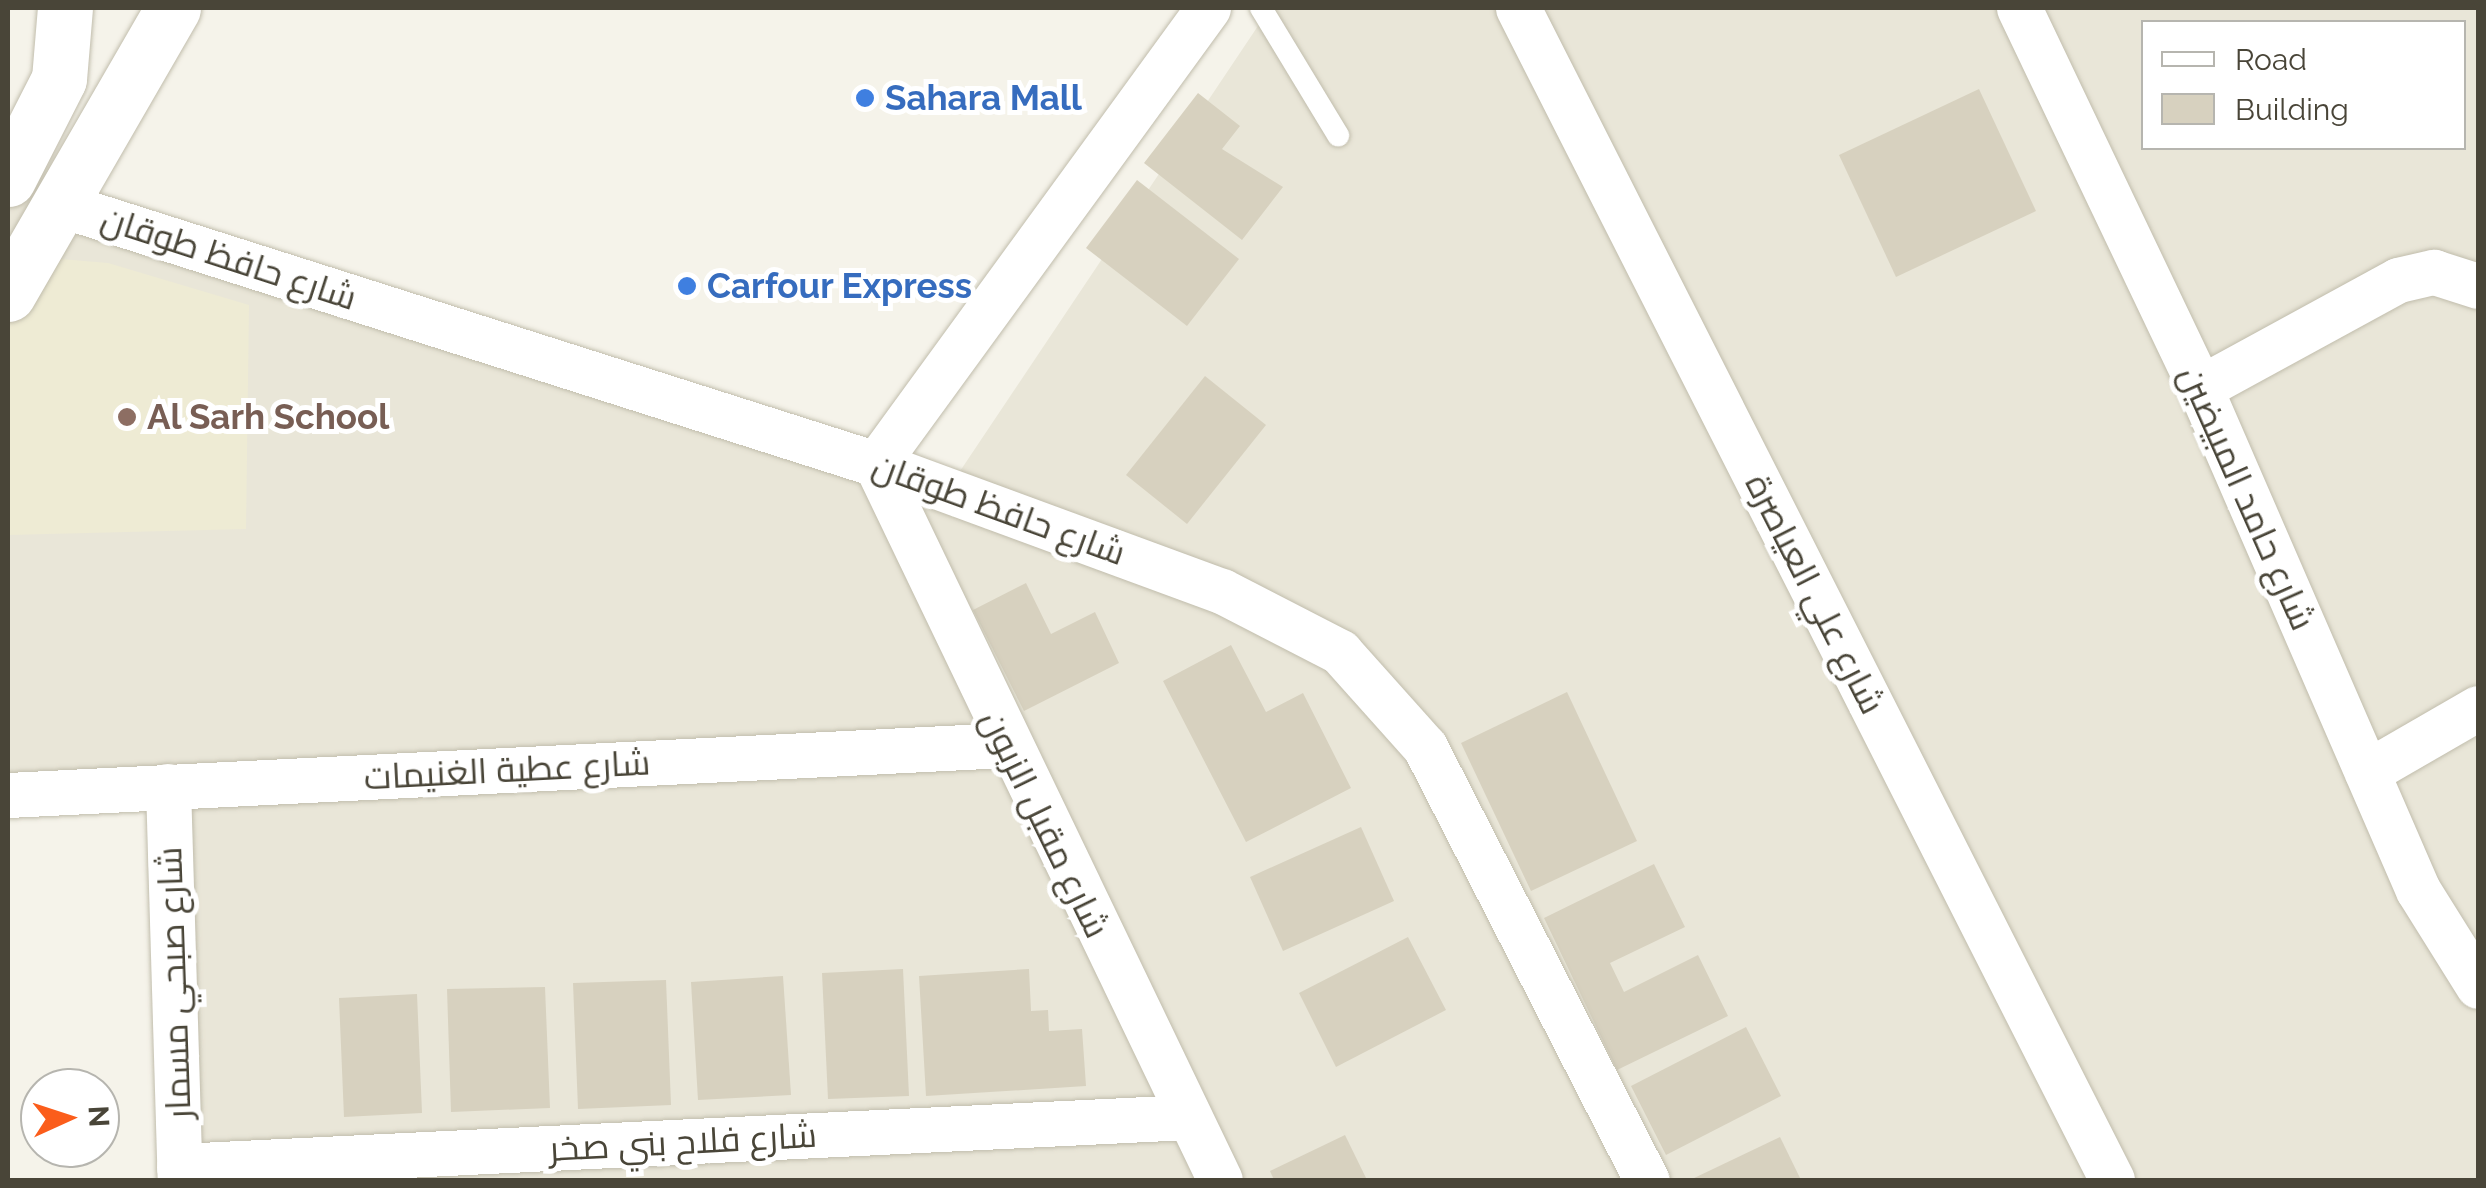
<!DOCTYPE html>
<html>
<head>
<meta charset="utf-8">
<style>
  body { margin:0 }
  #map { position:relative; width:2486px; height:1188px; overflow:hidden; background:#f5f3ea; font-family:Raleway,Cairo,sans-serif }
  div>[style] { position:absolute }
  .residential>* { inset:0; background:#e9e6d8 }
  .education>* { inset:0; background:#eeebd4 }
  .building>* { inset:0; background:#d7d1bf }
  .roads { filter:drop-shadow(0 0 2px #c1bdac) drop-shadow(0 0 2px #c1bdac) }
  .service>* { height:22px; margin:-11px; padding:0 11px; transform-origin:11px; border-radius:11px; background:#fff }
  .minor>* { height:45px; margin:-22.5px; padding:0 22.5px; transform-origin:22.5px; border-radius:22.5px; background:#fff }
  .tertiary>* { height:55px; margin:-27.5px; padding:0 27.5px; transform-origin:27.5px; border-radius:27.5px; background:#fff }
  .dots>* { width:28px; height:28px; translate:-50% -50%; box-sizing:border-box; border:5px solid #fff; border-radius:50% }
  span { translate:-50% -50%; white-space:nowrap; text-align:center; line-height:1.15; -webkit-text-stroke:10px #fff; paint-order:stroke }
  .shop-label { font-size:35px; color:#366cbe; font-weight:700 }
  .left { translate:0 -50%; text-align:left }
  .street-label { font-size:35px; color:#494538 }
  .education-label { font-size:35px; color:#785e54; font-weight:700 }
  .frame { position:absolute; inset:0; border:10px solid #494538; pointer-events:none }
  .legend { position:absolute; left:2141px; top:20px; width:325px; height:130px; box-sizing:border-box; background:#fff; border:2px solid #b6b5af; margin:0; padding:12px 18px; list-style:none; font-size:30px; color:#494538 }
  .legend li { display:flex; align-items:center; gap:20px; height:50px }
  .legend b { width:50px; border:2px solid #b6b5af }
  .north { position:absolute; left:20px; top:1068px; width:100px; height:100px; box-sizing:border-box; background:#fff; border:2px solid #b6b5af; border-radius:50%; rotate:87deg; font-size:28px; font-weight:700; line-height:40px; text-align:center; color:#494538 }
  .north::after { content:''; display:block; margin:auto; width:35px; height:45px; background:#fb5d1b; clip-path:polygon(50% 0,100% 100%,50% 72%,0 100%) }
</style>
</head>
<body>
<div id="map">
  <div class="residential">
    <div style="clip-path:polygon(evenodd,1270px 8px,2478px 8px,2478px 1180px,184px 1180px,179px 782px,8px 781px,8px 188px,942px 498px,1270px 8px,2144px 22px,2464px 22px,2464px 148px,2144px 148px,2144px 22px)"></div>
  </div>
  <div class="education">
    <div style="clip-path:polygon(37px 257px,108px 263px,249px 305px,246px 529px,8px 535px,8px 303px)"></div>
  </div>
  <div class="building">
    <div style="clip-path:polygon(1979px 89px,2036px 211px,1896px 277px,1839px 155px)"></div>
    <div style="clip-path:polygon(1198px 93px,1240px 126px,1222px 149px,1283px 187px,1242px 240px,1144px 163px)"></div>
    <div style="clip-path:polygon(1137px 180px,1239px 259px,1187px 326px,1086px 248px)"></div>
    <div style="clip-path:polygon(1205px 376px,1266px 425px,1187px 524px,1126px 475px)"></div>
    <div style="clip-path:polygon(1026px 583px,1051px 634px,1095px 612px,1119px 663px,1024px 711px,973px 610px)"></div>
    <div style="clip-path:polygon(1231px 645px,1266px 712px,1303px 693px,1351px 788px,1246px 842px,1163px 681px)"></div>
    <div style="clip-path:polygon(1567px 692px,1637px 841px,1531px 891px,1461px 743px)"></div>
    <div style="clip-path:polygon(1361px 827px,1394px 901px,1283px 951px,1250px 877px)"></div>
    <div style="clip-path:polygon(1654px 864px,1685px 927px,1610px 963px,1624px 992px,1698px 955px,1728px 1016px,1617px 1070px,1544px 918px)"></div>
    <div style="clip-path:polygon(1408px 937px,1446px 1010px,1336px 1067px,1299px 993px)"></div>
    <div style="clip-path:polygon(903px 969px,909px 1096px,828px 1099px,822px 973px)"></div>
    <div style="clip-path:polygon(1029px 969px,1031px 1011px,1048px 1010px,1049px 1031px,1082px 1029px,1086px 1086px,926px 1096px,919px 976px)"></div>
    <div style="clip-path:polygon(783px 976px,791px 1095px,698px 1100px,691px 982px)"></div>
    <div style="clip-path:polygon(666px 980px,671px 1105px,578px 1109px,573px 983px)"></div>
    <div style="clip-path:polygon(545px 987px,550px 1108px,451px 1112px,447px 989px)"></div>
    <div style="clip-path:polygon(417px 994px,422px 1113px,344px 1117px,339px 998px)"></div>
    <div style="clip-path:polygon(1746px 1027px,1781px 1096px,1666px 1155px,1631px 1086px)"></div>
    <div style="clip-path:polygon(1345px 1135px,1367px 1180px,1274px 1180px,1270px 1171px)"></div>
    <div style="clip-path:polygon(1780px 1137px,1801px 1180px,1690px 1180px)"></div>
  </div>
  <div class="roads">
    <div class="service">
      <div style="left:1261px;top:8px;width:149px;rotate:58.8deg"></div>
    </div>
    <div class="minor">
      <div style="left:1518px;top:8px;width:1314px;rotate:63.12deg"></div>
      <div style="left:2019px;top:8px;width:421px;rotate:64.5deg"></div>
      <div style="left:2200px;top:388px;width:547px;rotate:66.53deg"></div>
      <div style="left:2418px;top:890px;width:113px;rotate:58deg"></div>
      <div style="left:62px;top:205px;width:854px;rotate:17.65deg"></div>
      <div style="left:876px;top:464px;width:369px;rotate:20.2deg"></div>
      <div style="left:1222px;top:591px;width:133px;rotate:27.3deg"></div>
      <div style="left:1340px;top:652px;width:127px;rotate:48.2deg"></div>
      <div style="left:1425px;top:747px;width:487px;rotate:62.9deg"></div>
      <div style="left:2200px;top:388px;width:226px;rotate:-28.6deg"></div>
      <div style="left:2398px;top:280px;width:37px;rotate:-13deg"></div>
      <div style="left:2434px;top:272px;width:46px;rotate:17.7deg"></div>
      <div style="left:876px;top:464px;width:794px;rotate:64.34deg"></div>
      <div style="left:876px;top:464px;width:564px;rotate:-53.94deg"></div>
      <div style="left:2367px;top:772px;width:128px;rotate:-30deg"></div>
      <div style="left:168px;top:786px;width:394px;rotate:88.3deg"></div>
      <div style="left:8px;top:795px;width:999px;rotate:-2.87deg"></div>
      <div style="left:179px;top:1166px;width:1010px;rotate:-2.78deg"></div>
    </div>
    <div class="tertiary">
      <div style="left:8px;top:179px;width:112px;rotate:-63deg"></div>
      <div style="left:59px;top:79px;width:71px;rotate:-85.2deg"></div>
      <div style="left:8px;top:294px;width:330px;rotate:-60deg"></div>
    </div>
  </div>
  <div class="dots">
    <div style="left:865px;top:98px;background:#3f7fe0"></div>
    <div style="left:687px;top:286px;background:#3f7fe0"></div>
    <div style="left:127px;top:417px;background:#8d6e63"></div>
  </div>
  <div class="shop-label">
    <span class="left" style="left:885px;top:98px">Sahara Mall</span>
    <span class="left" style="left:707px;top:286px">Carfour Express</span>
  </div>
  <div class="street-label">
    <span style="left:229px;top:258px;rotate:18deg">شارع حافظ طوقان</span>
    <span style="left:2247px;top:498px;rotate:66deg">شارع حامد المبيضين</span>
    <span style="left:999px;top:509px;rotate:20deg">شارع حافظ طوقان</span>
    <span style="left:1815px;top:594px;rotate:63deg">شارع علي العياصرة</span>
    <span style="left:507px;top:770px;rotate:-3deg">شارع عطية الغنيمات</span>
    <span style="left:1045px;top:824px;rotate:64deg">شارع مقبل الزبون</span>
    <span style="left:174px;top:983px;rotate:-92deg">شارع صبحي مسمار</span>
    <span style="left:683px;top:1142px;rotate:-3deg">شارع فلاح بني صخر</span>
  </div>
  <div class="education-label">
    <span class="left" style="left:147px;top:417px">Al Sarh School</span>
  </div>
  <div class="frame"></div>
  <ul class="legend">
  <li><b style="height:12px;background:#fff"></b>Road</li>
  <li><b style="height:28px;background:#d7d1bf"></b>Building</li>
  </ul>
  <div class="north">N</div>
</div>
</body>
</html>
